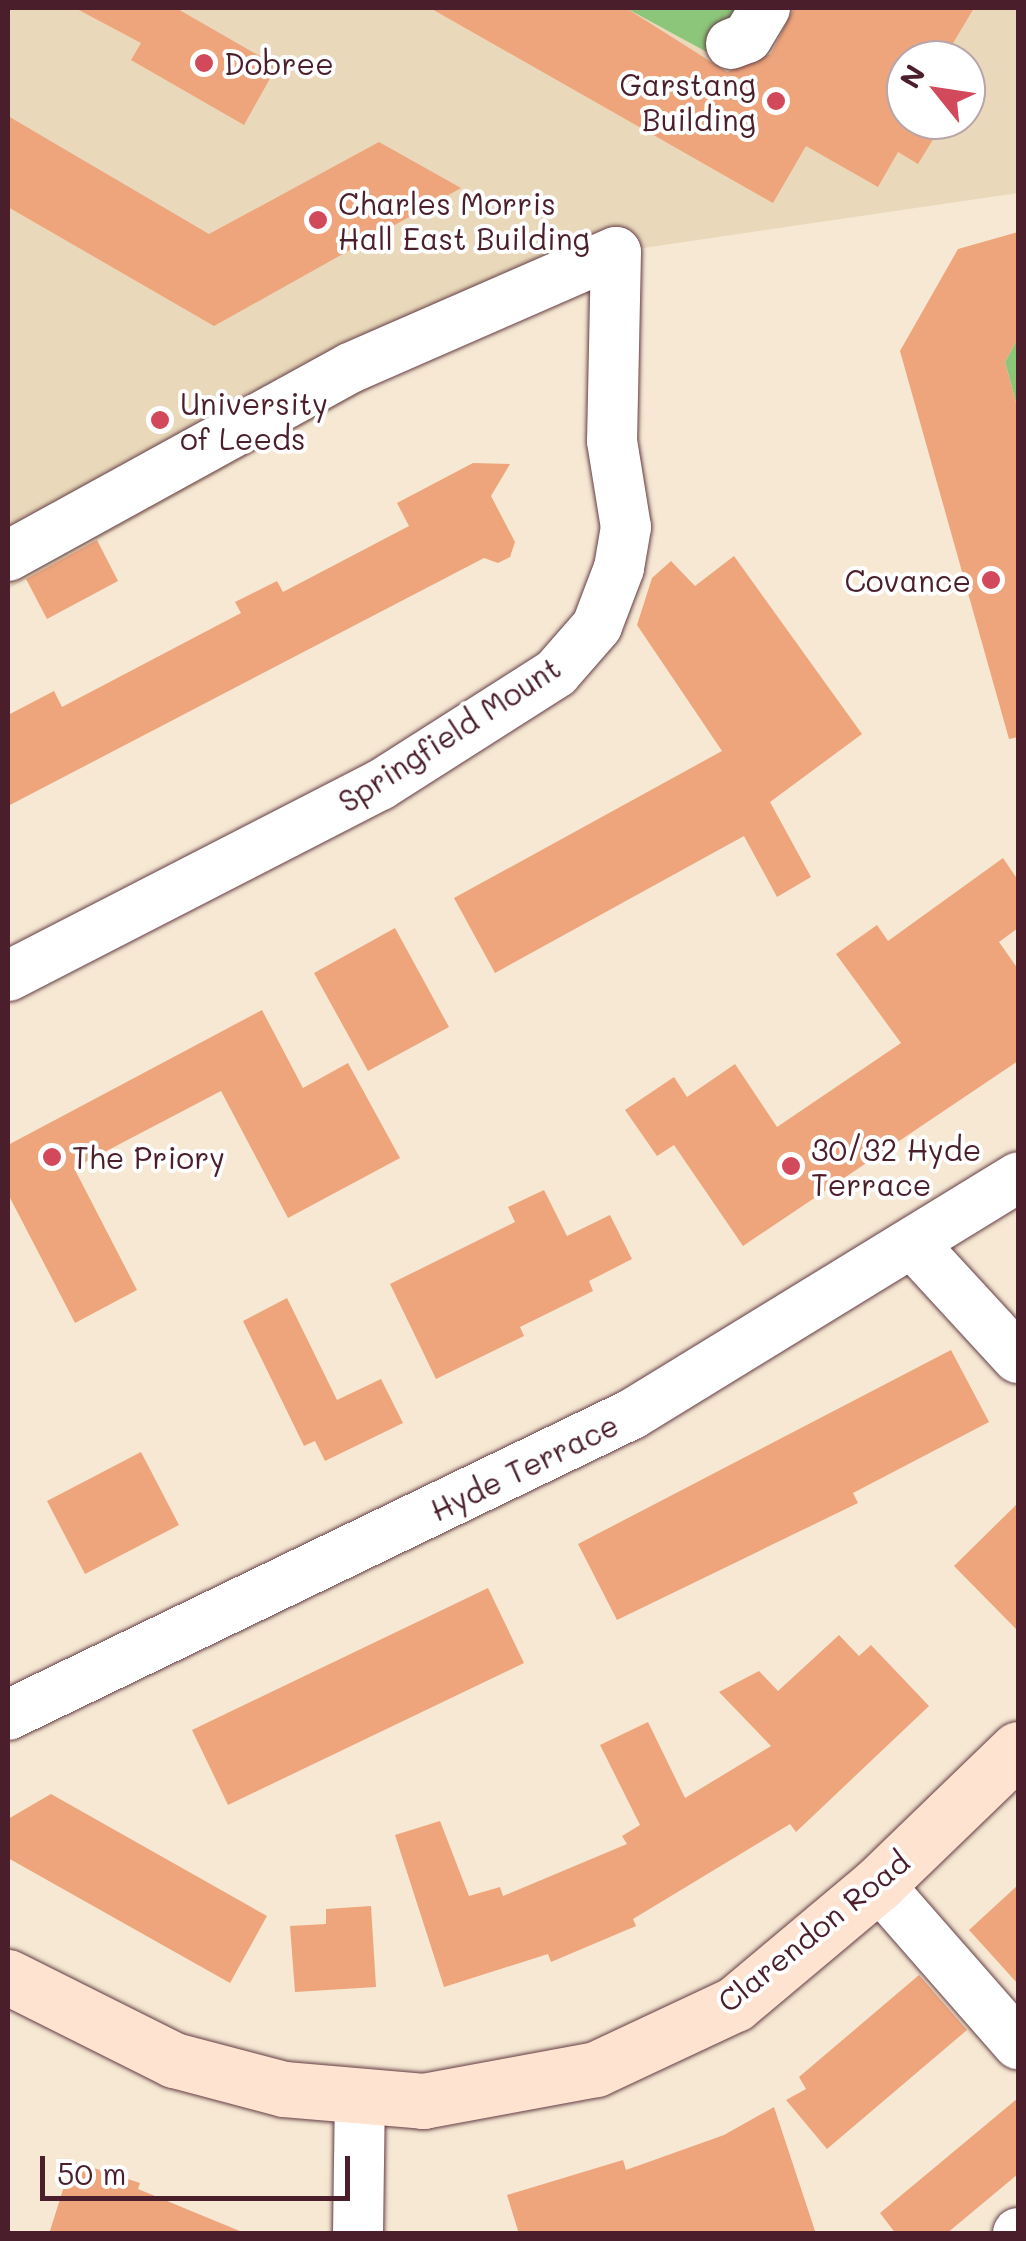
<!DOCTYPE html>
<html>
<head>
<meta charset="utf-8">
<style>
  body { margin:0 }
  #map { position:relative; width:1026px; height:2241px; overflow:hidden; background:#f6e8d3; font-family:Mali,sans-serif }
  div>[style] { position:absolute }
  .built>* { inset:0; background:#e9d9ba }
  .green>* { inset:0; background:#8cc67a }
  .building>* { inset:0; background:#eea57c }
  .roads { filter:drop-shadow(0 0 2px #643d44) drop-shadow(0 0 2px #643d44) }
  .street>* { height:50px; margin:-25px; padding:0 25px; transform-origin:25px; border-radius:25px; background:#fff }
  .secondary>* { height:55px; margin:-27.5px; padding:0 27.5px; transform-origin:27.5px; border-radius:27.5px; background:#fee3d1 }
  .dots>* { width:28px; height:28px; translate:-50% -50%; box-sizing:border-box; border:5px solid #fff; border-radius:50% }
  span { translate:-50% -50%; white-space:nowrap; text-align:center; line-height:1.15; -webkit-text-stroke:8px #fff; paint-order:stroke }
  .poi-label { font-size:30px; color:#4a1f2b }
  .left { translate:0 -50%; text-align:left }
  .right { translate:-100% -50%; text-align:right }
  .street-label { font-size:30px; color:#4a1f2b }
  .frame { position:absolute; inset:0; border:10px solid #4a1f2b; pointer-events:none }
  .north { position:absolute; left:886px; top:40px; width:100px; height:100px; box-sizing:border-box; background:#fff; border:2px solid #b7a5aa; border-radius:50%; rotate:300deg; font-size:28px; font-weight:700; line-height:40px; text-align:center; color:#4a1f2b }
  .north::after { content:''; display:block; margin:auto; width:35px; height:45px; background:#d1495b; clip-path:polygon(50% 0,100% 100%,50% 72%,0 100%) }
  .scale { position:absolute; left:40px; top:2156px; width:310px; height:45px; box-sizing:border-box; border:5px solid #4a1f2b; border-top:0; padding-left:12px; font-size:30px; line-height:35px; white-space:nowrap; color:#4a1f2b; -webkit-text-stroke:8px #fff; paint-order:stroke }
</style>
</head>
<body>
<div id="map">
  <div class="built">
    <div style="clip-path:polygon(evenodd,8px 8px,1018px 8px,1018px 193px,616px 252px,8px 589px,8px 8px,906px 60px,966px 60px,966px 120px,906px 120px,906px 60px)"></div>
  </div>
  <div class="green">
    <div style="clip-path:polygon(626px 8px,773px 8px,738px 69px)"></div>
    <div style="clip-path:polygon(1018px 338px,1018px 410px,1005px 362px)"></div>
  </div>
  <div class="building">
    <div style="clip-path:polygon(75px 8px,176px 8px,277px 66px,244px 125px,131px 60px,141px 43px)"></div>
    <div style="clip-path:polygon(430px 8px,626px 8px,727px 72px,771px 54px,794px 8px,974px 8px,943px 60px,906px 60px,906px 120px,945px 120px,918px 164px,898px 152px,878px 187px,806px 146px,773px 203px)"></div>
    <div style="clip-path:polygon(8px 116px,209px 234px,379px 142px,461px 188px,214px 326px,8px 207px)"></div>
    <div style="clip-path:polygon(1018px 232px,1018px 338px,1005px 362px,1018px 410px,1018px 737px,1009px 739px,900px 351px,958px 249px)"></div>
    <div style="clip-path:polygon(473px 463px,510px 464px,491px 496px,515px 542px,510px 557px,498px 563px,484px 558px,8px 806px,8px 715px,54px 691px,62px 707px,241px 613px,235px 602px,277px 581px,283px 592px,409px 526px,397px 503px)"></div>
    <div style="clip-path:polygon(97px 540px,118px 581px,47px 619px,26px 579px)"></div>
    <div style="clip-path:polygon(734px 556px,862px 734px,770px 802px,811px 877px,777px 897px,744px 836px,495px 973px,454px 898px,722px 751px,637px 625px,652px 578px,671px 561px,695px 586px)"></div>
    <div style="clip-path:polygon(1003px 858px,1018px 880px,1018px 928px,999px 942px,1018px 969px,1018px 1061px,743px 1246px,674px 1145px,657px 1156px,625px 1110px,674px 1077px,687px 1097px,735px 1064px,777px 1127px,901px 1043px,836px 954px,877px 925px,888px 941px)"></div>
    <div style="clip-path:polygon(395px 928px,449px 1027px,368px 1071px,314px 973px)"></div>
    <div style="clip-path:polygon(262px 1010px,303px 1088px,348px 1063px,400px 1158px,288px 1218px,221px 1091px,74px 1168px,137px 1290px,75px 1323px,8px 1194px,8px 1145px)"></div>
    <div style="clip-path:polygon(544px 1190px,567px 1236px,610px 1215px,632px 1259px,589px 1281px,593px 1291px,520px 1327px,524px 1336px,436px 1379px,390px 1284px,515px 1222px,508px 1207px)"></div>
    <div style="clip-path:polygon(287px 1298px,337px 1400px,381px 1379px,403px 1423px,325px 1461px,315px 1441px,304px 1446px,243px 1321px)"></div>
    <div style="clip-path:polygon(951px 1350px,989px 1422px,853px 1493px,858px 1503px,617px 1620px,578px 1544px)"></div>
    <div style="clip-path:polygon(141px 1452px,179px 1525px,85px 1574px,47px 1501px)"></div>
    <div style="clip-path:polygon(1018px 1503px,1018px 1631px,954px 1566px)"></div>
    <div style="clip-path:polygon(488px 1588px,524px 1663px,228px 1805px,192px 1730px)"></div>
    <div style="clip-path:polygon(839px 1635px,859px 1656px,871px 1645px,929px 1706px,796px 1832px,790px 1824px,633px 1919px,636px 1926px,551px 1962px,548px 1954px,444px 1987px,395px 1835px,440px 1821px,469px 1896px,500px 1887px,503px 1896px,627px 1844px,622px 1836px,640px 1825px,600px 1745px,648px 1722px,685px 1798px,771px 1746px,719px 1692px,759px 1671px,778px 1691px)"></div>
    <div style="clip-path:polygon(51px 1794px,267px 1916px,230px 1983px,8px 1858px,8px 1819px)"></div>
    <div style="clip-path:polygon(1018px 1885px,1018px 1984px,969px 1930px)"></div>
    <div style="clip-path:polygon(371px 1906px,376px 1987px,295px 1992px,290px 1926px,326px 1924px,326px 1909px)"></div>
    <div style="clip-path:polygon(919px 1975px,967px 2030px,827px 2149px,786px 2100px,806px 2089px,799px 2077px)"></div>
    <div style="clip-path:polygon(1018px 2098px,1018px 2174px,946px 2234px,896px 2234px,880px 2213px)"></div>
    <div style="clip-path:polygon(774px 2107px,816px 2234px,519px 2234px,507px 2195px,623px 2160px,626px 2170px,724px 2135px)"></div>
    <div style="clip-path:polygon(72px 2161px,140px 2183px,138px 2189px,247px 2234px,49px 2234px)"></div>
  </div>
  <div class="roads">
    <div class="street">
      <div style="left:731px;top:44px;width:17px;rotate:-21deg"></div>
      <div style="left:747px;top:38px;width:35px;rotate:-59deg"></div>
      <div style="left:8px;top:556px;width:390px;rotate:-28.8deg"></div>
      <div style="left:350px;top:368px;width:290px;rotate:-23.6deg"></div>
      <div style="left:616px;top:252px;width:189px;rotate:91.2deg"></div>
      <div style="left:612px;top:441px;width:87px;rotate:80.8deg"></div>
      <div style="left:626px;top:527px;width:42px;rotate:99.7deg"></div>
      <div style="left:619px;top:568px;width:62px;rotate:110.8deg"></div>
      <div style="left:597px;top:626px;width:62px;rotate:131.1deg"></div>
      <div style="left:556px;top:673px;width:209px;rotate:147.5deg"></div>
      <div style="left:380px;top:785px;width:418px;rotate:152.8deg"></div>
      <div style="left:913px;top:1244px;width:155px;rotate:47.4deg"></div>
      <div style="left:8px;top:1715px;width:693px;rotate:-25.75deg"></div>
      <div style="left:632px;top:1414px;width:453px;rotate:-31.5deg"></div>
      <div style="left:878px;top:1884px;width:213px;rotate:48.8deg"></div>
      <div style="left:358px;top:2234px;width:138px;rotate:-89.2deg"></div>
      <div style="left:1018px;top:2234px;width:1px;rotate:-90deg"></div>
    </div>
    <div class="secondary">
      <div style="left:8px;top:1977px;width:186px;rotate:26.6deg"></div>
      <div style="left:174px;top:2060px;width:114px;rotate:14.8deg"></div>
      <div style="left:284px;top:2089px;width:140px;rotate:4.9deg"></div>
      <div style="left:423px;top:2101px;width:176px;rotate:-10.5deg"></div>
      <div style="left:596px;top:2069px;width:153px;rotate:-25.1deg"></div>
      <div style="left:735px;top:2004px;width:187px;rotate:-40deg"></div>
      <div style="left:878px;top:1884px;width:194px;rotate:-44deg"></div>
    </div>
  </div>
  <div class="dots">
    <div style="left:204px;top:63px;background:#d1495b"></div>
    <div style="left:776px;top:101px;background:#d1495b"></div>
    <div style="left:318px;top:220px;background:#d1495b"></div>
    <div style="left:160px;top:420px;background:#d1495b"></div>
    <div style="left:991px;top:580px;background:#d1495b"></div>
    <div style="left:52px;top:1157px;background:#d1495b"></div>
    <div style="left:791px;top:1166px;background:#d1495b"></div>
  </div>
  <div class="poi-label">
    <span class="left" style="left:224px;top:63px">Dobree</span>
    <span class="right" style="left:756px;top:101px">Garstang<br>Building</span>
    <span class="left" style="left:338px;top:220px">Charles Morris<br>Hall East Building</span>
    <span class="left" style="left:180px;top:420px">University<br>of Leeds</span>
    <span class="right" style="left:971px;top:580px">Covance</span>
    <span class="left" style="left:811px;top:1166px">30/32 Hyde<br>Terrace</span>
    <span class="left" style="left:72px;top:1157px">The Priory</span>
  </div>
  <div class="street-label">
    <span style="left:449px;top:734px;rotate:-33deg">Springfield Mount</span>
    <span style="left:524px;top:1467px;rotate:-26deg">Hyde Terrace</span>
    <span style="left:813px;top:1931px;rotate:-39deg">Clarendon Road</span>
  </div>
  <div class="frame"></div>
  <div class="north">N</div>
  <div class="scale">50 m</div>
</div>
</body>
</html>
